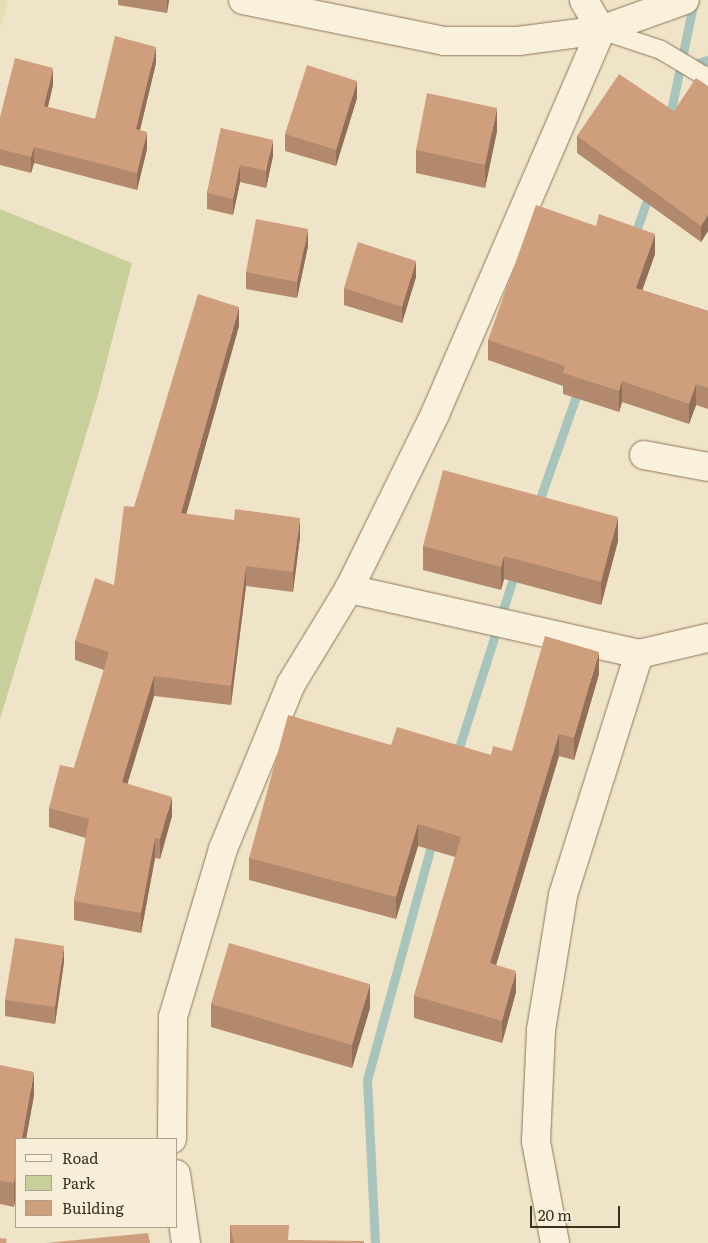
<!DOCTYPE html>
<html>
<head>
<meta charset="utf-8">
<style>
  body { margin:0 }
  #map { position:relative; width:708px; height:1243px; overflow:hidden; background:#f0e4c8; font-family:Literata,serif }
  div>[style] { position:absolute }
  .farmland>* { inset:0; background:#e6deb5 }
  .green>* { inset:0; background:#c9cf9b }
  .stream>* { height:9px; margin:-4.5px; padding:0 4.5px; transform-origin:4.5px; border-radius:4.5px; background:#a9c4bc }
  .roads { filter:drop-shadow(0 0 1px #8d765c) drop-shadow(0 0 1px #8d765c) }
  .lane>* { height:18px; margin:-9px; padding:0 9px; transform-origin:9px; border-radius:9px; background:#faf1dc }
  .street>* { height:28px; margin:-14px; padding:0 14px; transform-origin:14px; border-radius:14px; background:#faf1dc }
  .wall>* { inset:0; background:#b2896c }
  .shaded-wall>* { inset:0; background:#916f58 }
  .building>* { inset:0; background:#cf9f7d }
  span { translate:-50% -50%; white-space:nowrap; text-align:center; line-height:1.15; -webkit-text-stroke:4.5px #f7eed8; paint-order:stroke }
  .legend { position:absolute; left:15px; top:1138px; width:162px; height:90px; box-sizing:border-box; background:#f7eed8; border:1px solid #ada18e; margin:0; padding:6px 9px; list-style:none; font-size:15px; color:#3d2e20 }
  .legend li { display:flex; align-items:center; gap:10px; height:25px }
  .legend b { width:25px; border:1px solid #ada18e }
  .scale { position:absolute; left:530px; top:1206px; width:90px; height:22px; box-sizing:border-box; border:2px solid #3d2e20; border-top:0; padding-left:6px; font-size:15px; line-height:18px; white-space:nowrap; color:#3d2e20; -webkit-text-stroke:4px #f7eed8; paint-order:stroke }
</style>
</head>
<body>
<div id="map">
  <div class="farmland">
    <div style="clip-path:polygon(0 0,8px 0,0 29px)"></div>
  </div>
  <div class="green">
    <div style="clip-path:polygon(0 209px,132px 263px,98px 395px,0 719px)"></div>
  </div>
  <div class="stream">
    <div style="left:689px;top:66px;width:20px;rotate:-18deg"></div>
    <div style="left:669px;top:120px;width:123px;rotate:-78.2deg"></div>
    <div style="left:633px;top:239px;width:50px;rotate:-70.1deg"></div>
    <div style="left:537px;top:507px;width:126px;rotate:-70.6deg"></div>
    <div style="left:456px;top:757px;width:194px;rotate:-72.3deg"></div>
    <div style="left:375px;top:1243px;width:163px;rotate:-92.8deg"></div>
    <div style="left:367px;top:1080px;width:250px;rotate:-74.7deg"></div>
  </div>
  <div class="roads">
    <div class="lane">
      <div style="left:601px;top:30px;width:63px;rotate:18.4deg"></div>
      <div style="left:661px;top:50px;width:55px;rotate:30.8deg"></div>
    </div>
    <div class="street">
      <div style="left:243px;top:0;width:205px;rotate:11.5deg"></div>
      <div style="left:444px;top:41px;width:74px"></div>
      <div style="left:518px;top:41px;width:84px;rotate:-7.5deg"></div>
      <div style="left:601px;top:30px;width:89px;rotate:-19.7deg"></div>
      <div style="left:644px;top:455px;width:65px;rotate:10.6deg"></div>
      <div style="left:349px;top:589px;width:297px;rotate:12.6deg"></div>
      <div style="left:172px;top:1139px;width:122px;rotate:-89.5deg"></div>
      <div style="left:173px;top:1017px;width:175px;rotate:-73.4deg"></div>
      <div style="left:223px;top:849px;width:178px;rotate:-67.6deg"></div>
      <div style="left:291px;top:684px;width:111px;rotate:-58.6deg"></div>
      <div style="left:349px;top:589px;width:195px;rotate:-63.8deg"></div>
      <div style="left:435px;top:414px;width:418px;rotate:-66.6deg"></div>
      <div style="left:601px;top:30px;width:34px;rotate:-120deg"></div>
      <div style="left:176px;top:1174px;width:70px;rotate:81.8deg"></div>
      <div style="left:555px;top:1243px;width:104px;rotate:-100.6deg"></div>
      <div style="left:536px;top:1141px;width:111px;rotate:-87.4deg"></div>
      <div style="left:541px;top:1030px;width:137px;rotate:-80.7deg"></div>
      <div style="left:563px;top:895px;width:253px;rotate:-72.5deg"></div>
      <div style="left:639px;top:654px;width:71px;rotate:-13.1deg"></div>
    </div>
  </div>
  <div class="wall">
    <div style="clip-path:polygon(118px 0,169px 0,167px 13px,118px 5px)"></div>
    <div style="clip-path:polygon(156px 63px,140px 130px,147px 149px,137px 190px,34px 163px,31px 173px,0 165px,0 117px,53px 85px,48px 107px,95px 119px)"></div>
    <div style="clip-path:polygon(708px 86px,708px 231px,701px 242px,577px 153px,577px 136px,674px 111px)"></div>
    <div style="clip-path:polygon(357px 98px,336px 166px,285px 151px,285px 134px)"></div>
    <div style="clip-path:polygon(221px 128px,273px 156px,266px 188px,240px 182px,233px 215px,207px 209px,207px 193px)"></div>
    <div style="clip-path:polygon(497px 131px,485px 188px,416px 173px,416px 150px)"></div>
    <div style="clip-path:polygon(308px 246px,297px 298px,246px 289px,246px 272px)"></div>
    <div style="clip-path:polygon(655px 254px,642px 290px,708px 311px,708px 409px,696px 405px,689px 424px,622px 402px,619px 412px,563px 394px,563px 386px,488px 360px,488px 340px)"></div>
    <div style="clip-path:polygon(416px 277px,402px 323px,344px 305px,344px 288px)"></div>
    <div style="clip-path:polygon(239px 326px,186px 514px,300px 537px,293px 592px,246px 586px,231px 705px,154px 696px,127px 784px,172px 816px,160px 859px,155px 858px,141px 933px,74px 920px,74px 901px,86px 838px,49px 827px,49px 808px,74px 768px,104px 670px,75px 660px,75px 641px,114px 585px,134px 507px)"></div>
    <div style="clip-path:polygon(618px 541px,601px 605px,504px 579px,501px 590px,423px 570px,423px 546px)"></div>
    <div style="clip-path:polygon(599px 674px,574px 760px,559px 756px,496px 965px,516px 992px,502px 1043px,414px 1018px,414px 996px,455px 857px,418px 846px,396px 919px,249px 880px,249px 858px,391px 745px,491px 755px,512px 751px)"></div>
    <div style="clip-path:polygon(64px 962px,55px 1024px,5px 1016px,5px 1000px)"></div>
    <div style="clip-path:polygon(211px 1004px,370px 1008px,352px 1068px,211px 1027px)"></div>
    <div style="clip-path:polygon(0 1065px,34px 1095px,26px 1139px,16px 1139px,16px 1193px,14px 1207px,0 1204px)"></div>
    <div style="clip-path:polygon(230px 1225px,289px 1240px,364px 1243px,230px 1243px)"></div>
  </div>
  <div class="shaded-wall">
    <div style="clip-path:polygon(167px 0,169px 0,167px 13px)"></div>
    <div style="clip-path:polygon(156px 47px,156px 63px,136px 146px,136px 129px)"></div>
    <div style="clip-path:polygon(53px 68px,53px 85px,44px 122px,44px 106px)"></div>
    <div style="clip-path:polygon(357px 81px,357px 98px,336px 166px,336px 150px)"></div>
    <div style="clip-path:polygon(497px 108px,497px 131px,485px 188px,485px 165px)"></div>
    <div style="clip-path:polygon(147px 132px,147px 149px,137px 190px,137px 173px)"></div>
    <div style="clip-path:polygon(273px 140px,273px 156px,266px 188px,266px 171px)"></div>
    <div style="clip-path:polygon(34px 147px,34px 163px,31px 173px,31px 157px)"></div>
    <div style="clip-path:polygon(240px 165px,240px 182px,233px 215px,233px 199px)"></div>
    <div style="clip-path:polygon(708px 215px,708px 231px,701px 242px,701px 226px)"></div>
    <div style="clip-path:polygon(308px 229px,308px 246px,297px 298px,297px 282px)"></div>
    <div style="clip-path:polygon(655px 234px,655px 254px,636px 308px,636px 288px)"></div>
    <div style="clip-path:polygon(416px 261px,416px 277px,402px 323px,402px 307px)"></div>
    <div style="clip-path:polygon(239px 307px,239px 326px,181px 533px,181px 513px)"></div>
    <div style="clip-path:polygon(622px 381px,622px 402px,619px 412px,619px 391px)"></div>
    <div style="clip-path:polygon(696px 384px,696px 405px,689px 424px,689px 404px)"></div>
    <div style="clip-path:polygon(618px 517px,618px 541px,601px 605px,601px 582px)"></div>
    <div style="clip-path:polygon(300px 518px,300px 537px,293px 592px,293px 572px)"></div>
    <div style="clip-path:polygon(504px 556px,504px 579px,501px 590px,501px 567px)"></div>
    <div style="clip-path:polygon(246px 566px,246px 586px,231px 705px,231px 686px)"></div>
    <div style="clip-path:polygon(599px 652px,599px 674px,574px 760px,574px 738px)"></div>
    <div style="clip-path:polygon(154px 676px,154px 696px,122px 802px,122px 782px)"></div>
    <div style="clip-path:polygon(559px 734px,559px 756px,490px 985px,490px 963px)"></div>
    <div style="clip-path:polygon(172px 797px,172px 816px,160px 859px,160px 839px)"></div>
    <div style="clip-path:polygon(418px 824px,418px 846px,396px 919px,396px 897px)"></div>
    <div style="clip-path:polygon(155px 838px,155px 858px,141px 933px,141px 913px)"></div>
    <div style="clip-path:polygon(64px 946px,64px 962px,55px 1024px,55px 1007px)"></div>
    <div style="clip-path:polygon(516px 971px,516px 992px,502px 1043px,502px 1021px)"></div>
    <div style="clip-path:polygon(370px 984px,370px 1008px,352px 1068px,352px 1045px)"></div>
    <div style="clip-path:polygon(34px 1072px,34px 1095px,26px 1139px,22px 1139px)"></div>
    <div style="clip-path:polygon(16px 1170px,16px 1193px,14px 1207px,14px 1183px)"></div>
  </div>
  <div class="building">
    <div style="clip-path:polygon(115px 36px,156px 47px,136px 129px,147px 132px,137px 173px,34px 147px,31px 157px,0 149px,0 117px,15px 58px,53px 68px,44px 106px,95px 119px)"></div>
    <div style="clip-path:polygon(307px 65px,357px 81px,336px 150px,285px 134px)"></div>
    <div style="clip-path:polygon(619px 74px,674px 111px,696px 78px,708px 86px,708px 215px,701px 226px,577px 136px)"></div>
    <div style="clip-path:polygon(427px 93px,497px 108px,485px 165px,416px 150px)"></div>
    <div style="clip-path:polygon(221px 128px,273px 140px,266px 171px,240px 165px,233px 199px,207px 193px)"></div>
    <div style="clip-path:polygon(536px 205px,596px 226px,599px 214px,655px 234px,636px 288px,708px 311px,708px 388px,696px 384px,689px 404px,622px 381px,619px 391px,563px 373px,565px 366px,488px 340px)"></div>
    <div style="clip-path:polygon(256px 219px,308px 229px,297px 282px,246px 272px)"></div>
    <div style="clip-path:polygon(358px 242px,416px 261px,402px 307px,344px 288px)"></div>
    <div style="clip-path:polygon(198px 294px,239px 307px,181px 513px,234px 520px,235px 509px,300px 518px,293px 572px,246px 566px,231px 686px,154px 676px,122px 782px,172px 797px,160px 839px,155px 838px,141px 913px,74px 901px,89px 819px,49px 808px,60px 765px,74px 768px,109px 652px,75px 641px,95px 578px,114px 585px,124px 506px,134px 507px)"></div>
    <div style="clip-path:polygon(443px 470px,618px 517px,601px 582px,504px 556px,501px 567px,423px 546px)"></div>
    <div style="clip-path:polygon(545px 636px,599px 652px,574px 738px,559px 734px,490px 963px,516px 971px,502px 1021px,414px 996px,461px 837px,418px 824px,396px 897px,249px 858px,288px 715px,391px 745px,397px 727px,491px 755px,493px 746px,512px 751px)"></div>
    <div style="clip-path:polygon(15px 938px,64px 946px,55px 1007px,5px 1000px)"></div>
    <div style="clip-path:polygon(229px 943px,370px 984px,352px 1045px,211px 1004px)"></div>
    <div style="clip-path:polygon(0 1065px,34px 1072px,22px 1139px,16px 1139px,16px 1170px,14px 1183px,0 1181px)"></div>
    <div style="clip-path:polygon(230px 1225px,289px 1225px,288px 1240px,364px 1241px,364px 1243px,234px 1243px)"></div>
    <div style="clip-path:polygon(148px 1233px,150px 1243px,46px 1243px)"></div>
    <div style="clip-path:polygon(0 1238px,7px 1239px,6px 1243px,0 1243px)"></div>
  </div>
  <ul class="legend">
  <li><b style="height:6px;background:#faf1dc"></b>Road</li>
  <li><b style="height:14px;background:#c9cf9b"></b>Park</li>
  <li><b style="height:14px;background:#cf9f7d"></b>Building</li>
  </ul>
  <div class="scale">20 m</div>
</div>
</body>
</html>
